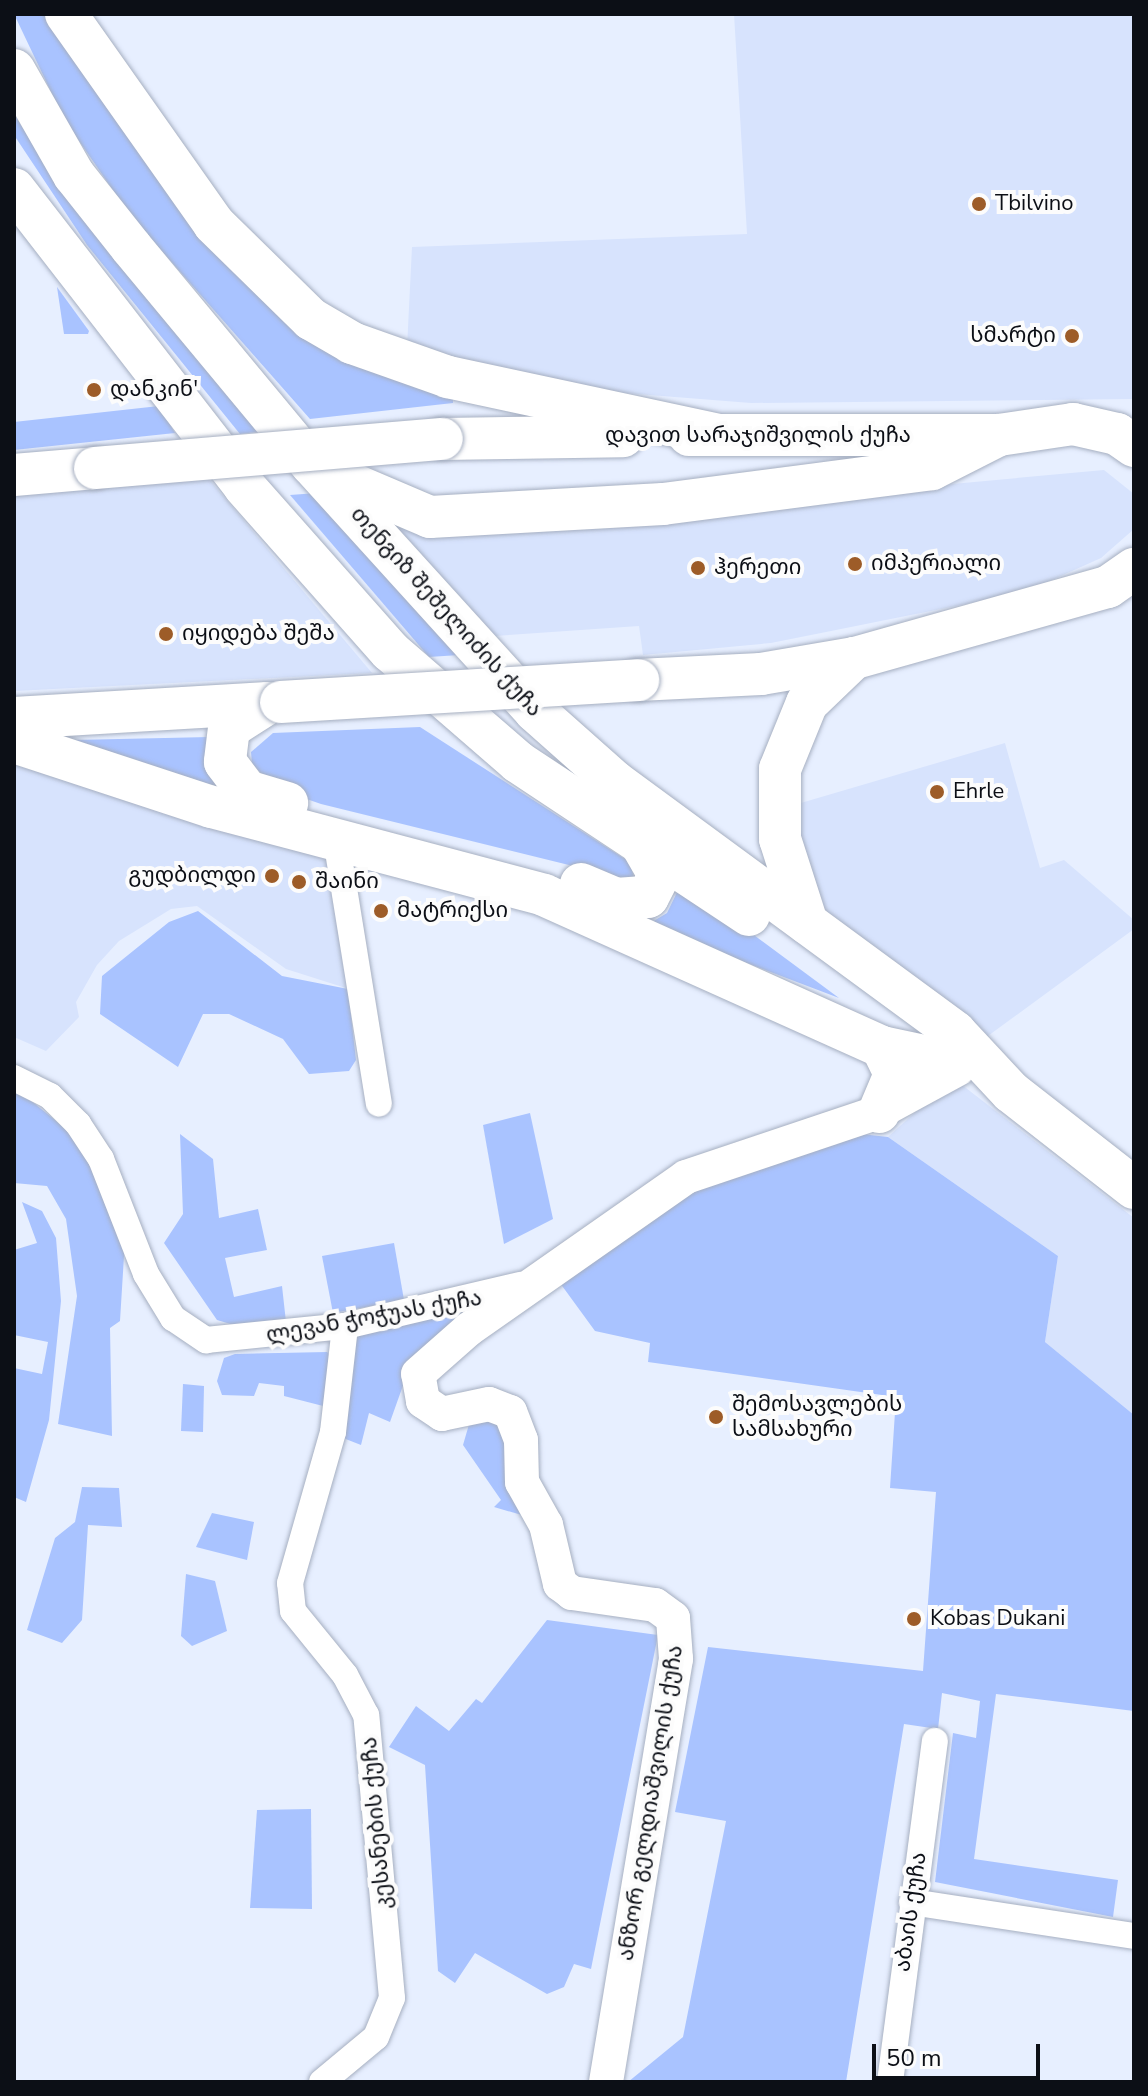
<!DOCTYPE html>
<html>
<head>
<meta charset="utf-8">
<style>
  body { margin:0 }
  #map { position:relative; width:1148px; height:2096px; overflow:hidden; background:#e7efff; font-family:"Nunito Sans","Noto Sans Georgian",sans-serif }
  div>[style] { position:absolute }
  .built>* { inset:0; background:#d7e3fd }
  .green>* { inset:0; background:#a9c3ff }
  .roads { filter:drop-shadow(0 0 2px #a6afc1) drop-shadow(0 0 2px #a6afc1) }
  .minor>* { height:26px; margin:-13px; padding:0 13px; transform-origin:13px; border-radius:13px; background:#fff }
  .tertiary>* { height:34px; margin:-17px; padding:0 17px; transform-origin:17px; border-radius:17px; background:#fff }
  .primary>* { height:42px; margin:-21px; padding:0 21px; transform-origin:21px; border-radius:21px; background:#fff }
  .bridges { filter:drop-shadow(0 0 2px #a6afc1) drop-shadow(0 0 2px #a6afc1) }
  .primary-bridge>* { height:42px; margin:-21px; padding:0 21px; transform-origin:21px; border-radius:21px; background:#fff }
  .dots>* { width:22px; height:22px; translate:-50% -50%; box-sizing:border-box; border:4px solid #fcfcfc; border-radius:50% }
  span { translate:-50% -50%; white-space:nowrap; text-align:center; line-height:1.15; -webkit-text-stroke:8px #fcfcfc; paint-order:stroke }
  .poi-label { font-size:22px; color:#0c0f16 }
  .left { translate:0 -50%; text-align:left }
  .right { translate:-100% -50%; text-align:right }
  .street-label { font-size:22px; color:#0c0f16 }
  .frame { position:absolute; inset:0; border:16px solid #0c0f16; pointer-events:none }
  .scale { position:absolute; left:872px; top:2044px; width:168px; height:36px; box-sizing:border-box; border:4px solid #0c0f16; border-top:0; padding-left:10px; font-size:24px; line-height:28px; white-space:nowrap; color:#0c0f16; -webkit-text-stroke:6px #fcfcfc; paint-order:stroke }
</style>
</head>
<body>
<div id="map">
  <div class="built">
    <div style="clip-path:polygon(734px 14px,1134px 14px,1134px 399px,751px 403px,599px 391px,407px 348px,412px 247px,747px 234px)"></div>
    <div style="clip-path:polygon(1104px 470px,1134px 494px,1134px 529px,1101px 558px,1025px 592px,771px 643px,643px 655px,639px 626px,494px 636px,381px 509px,898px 489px)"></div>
    <div style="clip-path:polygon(208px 478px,372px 673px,14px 691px,14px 491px)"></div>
    <div style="clip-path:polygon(1005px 743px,1040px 868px,1064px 860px,1134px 920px,1134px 929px,981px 1041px,853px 942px,806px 890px,794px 805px)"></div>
    <div style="clip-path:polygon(14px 765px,334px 857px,349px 989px,286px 969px,197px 906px,171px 909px,119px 941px,97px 965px,76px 1002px,79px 1017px,46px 1051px,14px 1037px)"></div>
    <div style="clip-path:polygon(953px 1078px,1134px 1218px,1134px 1415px,1045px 1342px,1058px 1256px,888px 1137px)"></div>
  </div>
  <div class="green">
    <div style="clip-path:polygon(14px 14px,58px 14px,233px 260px,453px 387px,453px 403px,310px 419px,130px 215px,64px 119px)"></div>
    <div style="clip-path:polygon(14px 114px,46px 165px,264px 431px,240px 434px,87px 245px,14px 135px)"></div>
    <div style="clip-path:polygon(57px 287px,89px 331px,88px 334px,64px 334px)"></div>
    <div style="clip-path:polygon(159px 406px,175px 433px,14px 450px,14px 422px)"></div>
    <div style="clip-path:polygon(317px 493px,459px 655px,429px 657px,290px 495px)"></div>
    <div style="clip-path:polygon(420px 727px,631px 863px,634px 881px,321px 804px,275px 788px,252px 764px,251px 752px,273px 733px)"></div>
    <div style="clip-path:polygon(210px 737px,206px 756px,221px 796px,73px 740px)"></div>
    <div style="clip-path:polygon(682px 882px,839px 998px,647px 925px,667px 913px)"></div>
    <div style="clip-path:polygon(198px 911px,282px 976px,348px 989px,356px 1060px,349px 1071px,309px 1074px,283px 1039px,229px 1014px,203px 1014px,178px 1067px,100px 1014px,102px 976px,169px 922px)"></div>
    <div style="clip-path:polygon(14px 1087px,71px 1133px,98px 1173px,125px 1240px,120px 1321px,110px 1328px,112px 1436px,58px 1424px,77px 1296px,66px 1219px,47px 1186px,14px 1183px)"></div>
    <div style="clip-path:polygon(530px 1113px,553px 1219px,504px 1244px,483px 1125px)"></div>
    <div style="clip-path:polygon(852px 1133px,888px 1137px,1058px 1256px,1045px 1342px,1134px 1415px,1134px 1711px,996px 1694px,974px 1859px,1118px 1880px,1113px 1917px,935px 1882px,953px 1733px,976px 1738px,980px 1701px,942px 1693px,938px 1729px,904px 1724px,846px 2082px,628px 2082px,683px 2037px,726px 1821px,675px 1812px,708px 1647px,923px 1671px,936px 1492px,890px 1488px,896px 1397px,648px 1362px,650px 1343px,595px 1331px,560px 1283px,703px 1185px)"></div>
    <div style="clip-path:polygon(180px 1134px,213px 1159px,219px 1218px,258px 1209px,267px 1250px,225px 1258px,234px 1297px,282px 1286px,286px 1322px,244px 1328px,217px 1320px,164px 1243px,183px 1214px)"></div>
    <div style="clip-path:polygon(22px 1202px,42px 1211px,56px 1238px,61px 1301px,49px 1420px,26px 1502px,14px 1497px,14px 1368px,42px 1374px,48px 1342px,14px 1335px,14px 1250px,37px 1243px)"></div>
    <div style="clip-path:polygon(394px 1243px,404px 1300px,333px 1313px,322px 1256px)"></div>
    <div style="clip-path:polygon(496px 1299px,411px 1363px,390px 1422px,369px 1413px,361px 1445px,338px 1436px,351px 1338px)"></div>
    <div style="clip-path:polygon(327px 1352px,334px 1359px,327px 1407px,284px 1396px,284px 1386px,259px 1383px,254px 1396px,222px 1395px,217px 1381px,224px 1358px,235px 1354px)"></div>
    <div style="clip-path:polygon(183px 1384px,204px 1386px,203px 1432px,181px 1431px)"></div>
    <div style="clip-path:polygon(470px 1421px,497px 1421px,532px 1518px,494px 1507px,501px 1500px,463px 1445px)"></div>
    <div style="clip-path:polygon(82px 1487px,119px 1488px,122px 1527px,88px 1525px,82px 1620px,62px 1643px,27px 1630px,55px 1538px,75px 1522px)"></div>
    <div style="clip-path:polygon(212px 1513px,254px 1522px,247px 1560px,196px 1547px)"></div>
    <div style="clip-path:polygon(186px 1574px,215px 1581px,227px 1631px,192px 1646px,181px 1636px)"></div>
    <div style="clip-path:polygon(547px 1620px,658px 1635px,591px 1969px,574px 1964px,564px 1987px,547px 1994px,475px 1953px,455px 1983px,438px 1971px,425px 1765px,389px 1747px,416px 1706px,449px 1731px,476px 1699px,482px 1703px)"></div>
    <div style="clip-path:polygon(311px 1809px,312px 1909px,250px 1908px,257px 1810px)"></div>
  </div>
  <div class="roads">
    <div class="minor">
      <div style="left:336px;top:839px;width:268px;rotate:80.8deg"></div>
      <div style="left:14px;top:1078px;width:40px;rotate:26.6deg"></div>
      <div style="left:50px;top:1096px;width:40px;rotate:45deg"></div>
      <div style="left:78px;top:1124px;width:42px;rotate:56.7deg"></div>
      <div style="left:101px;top:1159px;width:123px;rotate:68.6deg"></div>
      <div style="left:146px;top:1274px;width:52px;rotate:58.5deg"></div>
      <div style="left:173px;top:1318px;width:40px;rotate:34deg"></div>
      <div style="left:206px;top:1340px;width:140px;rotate:-5.8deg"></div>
      <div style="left:345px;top:1326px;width:180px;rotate:-13.2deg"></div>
      <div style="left:912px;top:1902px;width:225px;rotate:8.7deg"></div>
      <div style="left:322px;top:2082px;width:70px;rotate:-39.8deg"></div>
      <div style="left:376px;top:2037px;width:42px;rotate:-67.7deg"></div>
      <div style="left:392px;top:1998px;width:284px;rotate:-95.2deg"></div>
      <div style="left:366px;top:1715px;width:45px;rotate:-117.7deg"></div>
      <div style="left:345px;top:1675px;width:82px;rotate:-129.1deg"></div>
      <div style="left:293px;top:1611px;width:28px;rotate:-96deg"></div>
      <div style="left:290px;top:1583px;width:157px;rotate:-74.1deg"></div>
      <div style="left:333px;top:1432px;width:107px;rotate:-83.5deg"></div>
      <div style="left:890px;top:2082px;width:344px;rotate:-82.5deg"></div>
    </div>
    <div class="tertiary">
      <div style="left:606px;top:2082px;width:429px;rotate:-80.6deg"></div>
      <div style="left:676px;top:1659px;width:41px;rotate:-94.2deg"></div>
      <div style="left:673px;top:1618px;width:22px;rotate:-144deg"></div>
      <div style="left:655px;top:1605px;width:84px;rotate:-171.8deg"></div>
      <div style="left:572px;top:1593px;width:15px;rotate:-143deg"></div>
      <div style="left:560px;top:1584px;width:61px;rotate:-103.3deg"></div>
      <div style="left:546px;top:1525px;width:49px;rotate:-119.2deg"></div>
      <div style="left:522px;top:1482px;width:42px;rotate:-91.4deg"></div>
      <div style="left:521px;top:1440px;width:30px;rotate:-111deg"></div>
      <div style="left:510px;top:1412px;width:22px;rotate:-159deg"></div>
      <div style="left:489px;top:1404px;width:48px;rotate:168deg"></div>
      <div style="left:442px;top:1414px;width:23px;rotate:-146deg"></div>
      <div style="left:423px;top:1401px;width:27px;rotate:-100deg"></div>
      <div style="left:418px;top:1374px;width:68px;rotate:-41.4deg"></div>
      <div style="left:469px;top:1329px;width:265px;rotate:-35deg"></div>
      <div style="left:686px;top:1177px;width:204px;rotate:-18.6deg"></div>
      <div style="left:879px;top:1112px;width:90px;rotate:-28.6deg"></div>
    </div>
    <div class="primary">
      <div style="left:66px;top:14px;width:257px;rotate:54.8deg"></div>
      <div style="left:214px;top:224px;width:136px;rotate:44.4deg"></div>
      <div style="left:311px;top:319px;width:48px;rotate:30.3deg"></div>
      <div style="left:352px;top:343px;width:102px;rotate:19.5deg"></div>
      <div style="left:448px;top:377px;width:273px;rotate:12.1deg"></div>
      <div style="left:14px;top:70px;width:121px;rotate:60.3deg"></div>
      <div style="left:74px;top:175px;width:92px;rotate:51.6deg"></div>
      <div style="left:131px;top:247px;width:283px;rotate:50.3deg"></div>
      <div style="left:312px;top:465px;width:332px;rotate:47.8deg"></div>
      <div style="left:535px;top:711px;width:107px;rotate:41.6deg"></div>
      <div style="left:615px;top:782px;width:422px;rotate:36.3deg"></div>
      <div style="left:955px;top:1032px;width:82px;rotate:47deg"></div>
      <div style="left:1011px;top:1092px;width:156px;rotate:38deg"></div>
      <div style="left:14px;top:189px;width:376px;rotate:52.2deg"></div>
      <div style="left:244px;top:486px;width:220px;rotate:48.5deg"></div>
      <div style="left:390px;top:651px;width:169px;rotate:40.9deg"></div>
      <div style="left:518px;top:762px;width:277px;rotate:33.5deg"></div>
      <div style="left:689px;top:435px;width:310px"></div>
      <div style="left:999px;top:435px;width:75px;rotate:-8.5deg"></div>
      <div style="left:1073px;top:424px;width:45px;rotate:12.8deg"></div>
      <div style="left:1117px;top:434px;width:21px;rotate:35deg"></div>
      <div style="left:442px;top:439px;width:181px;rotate:-0.9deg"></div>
      <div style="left:14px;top:475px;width:81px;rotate:-4.9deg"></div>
      <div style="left:336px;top:477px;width:102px;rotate:23.1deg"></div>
      <div style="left:430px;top:517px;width:233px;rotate:-3.2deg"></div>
      <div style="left:663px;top:504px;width:271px;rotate:-7.4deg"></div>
      <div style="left:932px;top:469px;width:75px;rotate:-26.9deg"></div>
      <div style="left:638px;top:680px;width:123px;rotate:-2.8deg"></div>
      <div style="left:761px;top:674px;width:95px;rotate:-9.7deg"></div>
      <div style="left:855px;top:658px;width:263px;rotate:-15.7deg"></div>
      <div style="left:1108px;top:587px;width:32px;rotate:-35deg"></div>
      <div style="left:268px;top:703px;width:46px;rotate:147.3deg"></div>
      <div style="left:229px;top:728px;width:34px;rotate:97deg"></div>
      <div style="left:225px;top:762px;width:36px;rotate:53deg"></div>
      <div style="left:247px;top:791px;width:42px;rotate:16.7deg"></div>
      <div style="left:14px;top:718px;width:250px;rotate:-3.4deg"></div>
      <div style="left:14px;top:742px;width:208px;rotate:18.2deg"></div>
      <div style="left:212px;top:807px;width:343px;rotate:14.8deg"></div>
      <div style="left:544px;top:895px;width:371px;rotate:24.2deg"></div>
      <div style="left:882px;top:1047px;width:67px;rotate:12deg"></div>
      <div style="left:581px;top:884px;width:38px;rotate:23deg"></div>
      <div style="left:616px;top:899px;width:32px;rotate:-4deg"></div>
      <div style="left:648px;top:897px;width:25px;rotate:-63deg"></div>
      <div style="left:659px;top:875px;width:38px;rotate:-120deg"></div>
      <div style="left:807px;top:923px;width:88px;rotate:-107.8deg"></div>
      <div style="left:780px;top:839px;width:70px;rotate:-90deg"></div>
      <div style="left:780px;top:769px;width:71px;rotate:-67.8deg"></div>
      <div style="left:807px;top:703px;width:65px;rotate:-43.8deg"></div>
      <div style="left:879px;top:1112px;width:41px;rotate:-67.2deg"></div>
      <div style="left:895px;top:1074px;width:30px;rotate:-116deg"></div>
    </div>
  </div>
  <div class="bridges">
    <div class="primary-bridge">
      <div style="left:95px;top:468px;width:348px;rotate:-4.8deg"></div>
      <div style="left:281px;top:702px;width:358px;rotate:-3.5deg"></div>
    </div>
  </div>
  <div class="dots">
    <div style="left:979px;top:204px;background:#9d5c28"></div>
    <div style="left:1072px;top:336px;background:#9d5c28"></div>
    <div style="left:94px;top:390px;background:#9d5c28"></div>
    <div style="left:855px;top:564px;background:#9d5c28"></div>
    <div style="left:698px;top:568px;background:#9d5c28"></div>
    <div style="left:166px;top:634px;background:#9d5c28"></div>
    <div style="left:937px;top:792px;background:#9d5c28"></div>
    <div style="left:272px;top:876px;background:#9d5c28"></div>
    <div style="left:299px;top:882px;background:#9d5c28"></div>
    <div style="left:381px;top:911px;background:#9d5c28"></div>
    <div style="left:716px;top:1417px;background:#9d5c28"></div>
    <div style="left:914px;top:1619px;background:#9d5c28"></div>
  </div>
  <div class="poi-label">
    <span class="left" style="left:995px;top:204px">Tbilvino</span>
    <span class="right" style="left:1056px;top:336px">სმარტი</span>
    <span class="left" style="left:110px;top:390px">დანკინ'</span>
    <span class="left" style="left:871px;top:564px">იმპერიალი</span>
    <span class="left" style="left:714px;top:568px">ჰერეთი</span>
    <span class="left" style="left:182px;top:634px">იყიდება შეშა</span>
    <span class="left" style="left:953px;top:792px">Ehrle</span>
    <span class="right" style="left:256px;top:876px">გუდბილდი</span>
    <span class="left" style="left:315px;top:882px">შაინი</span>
    <span class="left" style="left:397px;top:911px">მატრიქსი</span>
    <span class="left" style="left:732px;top:1417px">შემოსავლების<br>სამსახური</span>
    <span class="left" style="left:930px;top:1619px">Kobas Dukani</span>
  </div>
  <div class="street-label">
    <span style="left:758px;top:436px">დავით სარაჯიშვილის ქუჩა</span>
    <span style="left:446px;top:612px;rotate:48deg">თენგიზ შეშელიძის ქუჩა</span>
    <span style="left:374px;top:1317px;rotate:-10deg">ლევან ჭოჭუას ქუჩა</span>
    <span style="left:651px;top:1803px;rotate:-81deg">ანზორ გელდიაშვილის ქუჩა</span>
    <span style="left:377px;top:1823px;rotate:-95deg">კესანების ქუჩა</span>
    <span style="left:911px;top:1912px;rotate:-82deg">აბაის ქუჩა</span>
  </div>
  <div class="frame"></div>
  <div class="scale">50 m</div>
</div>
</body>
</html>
